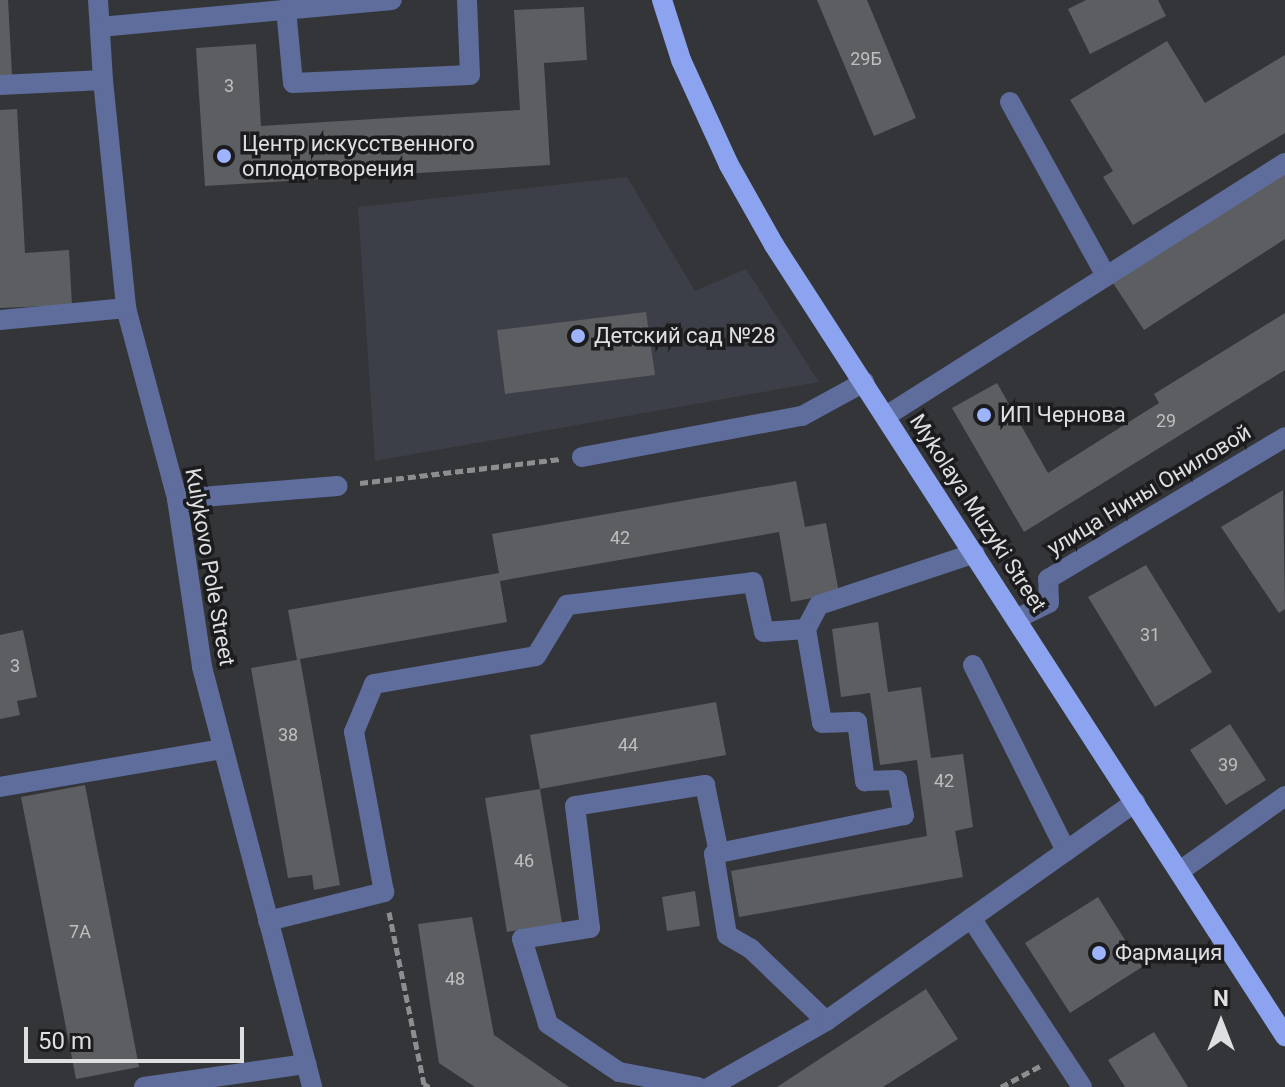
<!DOCTYPE html>
<html>
<head>
<meta charset="utf-8">
<style>
  body { margin:0 }
  #map { position:relative; width:1285px; height:1087px; overflow:hidden; background:#343538; font-family:Roboto,sans-serif }
  div>[style] { position:absolute }
  .built>* { inset:0; background:#3c3f47 }
  .building>* { inset:0; background:#5d5e61 }
  .path>* { height:5px; margin-top:-2.5px; transform-origin:0; background:repeating-linear-gradient(90deg,#8d8e90 0 8px,transparent 0 12px) }
  .minor>* { height:20px; margin:-10px; padding:0 10px; transform-origin:10px; border-radius:10px; background:#5e6d9b }
  .major>* { height:20px; margin:-10px; padding:0 10px; transform-origin:10px; border-radius:10px; background:#8ca3ef }
  .dots>* { width:22px; height:22px; translate:-50% -50%; box-sizing:border-box; border:4px solid #1c1c1e; border-radius:50% }
  span { translate:-50% -50%; white-space:nowrap; text-align:center; line-height:1.15; -webkit-text-stroke:7px #1c1c1e; paint-order:stroke }
  .number-label { font-size:18px; color:#bebfc0 }
  .number-label span { -webkit-text-stroke-width:0 }
  .poi-label { font-size:22px; color:#dedfe0 }
  .left { translate:0 -50%; text-align:left }
  .street-label { font-size:22px; color:#dedfe0 }
  .north { position:absolute; left:1181px; top:983px; width:80px; height:80px; -webkit-text-stroke:6px #1c1c1e; paint-order:stroke; rotate:0deg; font-size:22px; font-weight:700; line-height:32px; text-align:center; color:#dedfe0 }
  .north::after { content:''; display:block; margin:auto; width:28px; height:36px; background:#dedfe0; clip-path:polygon(50% 0,100% 100%,50% 72%,0 100%) }
  .scale { position:absolute; left:24px; top:1027px; width:220px; height:36px; box-sizing:border-box; border:4px solid #dedfe0; border-top:0; padding-left:10px; font-size:24px; line-height:28px; white-space:nowrap; color:#dedfe0; -webkit-text-stroke:6px #1c1c1e; paint-order:stroke }
</style>
</head>
<body>
<div id="map">
  <div class="built">
    <div style="clip-path:polygon(627px 177px,695px 291px,746px 269px,819px 382px,375px 461px,358px 207px)"></div>
  </div>
  <div class="building">
    <div style="clip-path:polygon(0 0,8px 0,12px 75px,0 75px)"></div>
    <div style="clip-path:polygon(817px 0,867px 0,916px 118px,874px 136px)"></div>
    <div style="clip-path:polygon(1086px 0,1158px 0,1166px 16px,1090px 54px,1068px 9px)"></div>
    <div style="clip-path:polygon(584px 7px,587px 60px,544px 63px,550px 165px,205px 186px,196px 48px,256px 44px,261px 126px,520px 110px,514px 10px)"></div>
    <div style="clip-path:polygon(1167px 41px,1205px 103px,1285px 55px,1285px 133px,1133px 225px,1103px 177px,1113px 171px,1070px 100px)"></div>
    <div style="clip-path:polygon(17px 109px,25px 253px,69px 250px,72px 305px,0 308px,0 110px)"></div>
    <div style="clip-path:polygon(1285px 170px,1285px 239px,1144px 330px,1111px 280px)"></div>
    <div style="clip-path:polygon(646px 312px,655px 375px,505px 394px,497px 330px)"></div>
    <div style="clip-path:polygon(1285px 313px,1285px 370px,1024px 532px,952px 408px,997px 383px,1048px 473px,1159px 403px,1154px 394px)"></div>
    <div style="clip-path:polygon(796px 481px,805px 527px,826px 523px,839px 593px,791px 602px,779px 532px,500px 581px,507px 622px,300px 659px,340px 885px,314px 890px,312px 875px,288px 878px,251px 668px,297px 660px,288px 610px,499px 573px,492px 534px)"></div>
    <div style="clip-path:polygon(1283px 490px,1285px 609px,1279px 613px,1221px 527px)"></div>
    <div style="clip-path:polygon(1146px 565px,1212px 672px,1155px 707px,1088px 597px)"></div>
    <div style="clip-path:polygon(878px 622px,888px 692px,921px 687px,931px 758px,963px 754px,973px 827px,955px 831px,963px 877px,739px 917px,731px 871px,927px 836px,917px 760px,880px 765px,870px 693px,841px 697px,832px 629px)"></div>
    <div style="clip-path:polygon(23px 630px,37px 697px,17px 701px,20px 715px,0 719px,0 635px)"></div>
    <div style="clip-path:polygon(716px 702px,726px 755px,540px 789px,530px 735px)"></div>
    <div style="clip-path:polygon(1230px 724px,1266px 780px,1226px 805px,1190px 750px)"></div>
    <div style="clip-path:polygon(85px 785px,139px 1067px,76px 1079px,21px 797px)"></div>
    <div style="clip-path:polygon(540px 789px,562px 923px,507px 932px,485px 798px)"></div>
    <div style="clip-path:polygon(695px 891px,700px 926px,667px 931px,662px 897px)"></div>
    <div style="clip-path:polygon(1098px 897px,1142px 967px,1070px 1013px,1025px 943px)"></div>
    <div style="clip-path:polygon(472px 917px,494px 1035px,569px 1087px,475px 1087px,439px 1063px,418px 924px)"></div>
    <div style="clip-path:polygon(926px 989px,958px 1039px,883px 1087px,777px 1087px)"></div>
    <div style="clip-path:polygon(1154px 1032px,1188px 1087px,1125px 1087px,1108px 1060px)"></div>
  </div>
  <div class="path">
    <div style="left:360px;top:483px;width:202px;rotate:-6.8deg"></div>
    <div style="left:389px;top:912px;width:176px;rotate:78.5deg"></div>
    <div style="left:424px;top:1084px;width:6px;rotate:31deg"></div>
    <div style="left:1001px;top:1087px;width:47px;rotate:-28.2deg"></div>
  </div>
  <div class="minor">
    <div style="left:98px;top:0;width:80px;rotate:86.4deg"></div>
    <div style="left:103px;top:80px;width:229px;rotate:84.2deg"></div>
    <div style="left:126px;top:308px;width:198px;rotate:75deg"></div>
    <div style="left:177px;top:499px;width:170px;rotate:81.5deg"></div>
    <div style="left:202px;top:667px;width:434px;rotate:75.3deg"></div>
    <div style="left:286px;top:9px;width:74px;rotate:84.6deg"></div>
    <div style="left:293px;top:83px;width:177px;rotate:-2.6deg"></div>
    <div style="left:470px;top:75px;width:75px;rotate:-92.3deg"></div>
    <div style="left:100px;top:27px;width:293px;rotate:-5.3deg"></div>
    <div style="left:0;top:85px;width:103px;rotate:-2.8deg"></div>
    <div style="left:1010px;top:102px;width:199px;rotate:61.1deg"></div>
    <div style="left:0;top:320px;width:127px;rotate:-5.4deg"></div>
    <div style="left:886px;top:416px;width:472px;rotate:-32.4deg"></div>
    <div style="left:582px;top:457px;width:224px;rotate:-10.6deg"></div>
    <div style="left:802px;top:416px;width:71px;rotate:-28.7deg"></div>
    <div style="left:177px;top:499px;width:161px;rotate:-4.6deg"></div>
    <div style="left:1018px;top:618px;width:34px;rotate:-26deg"></div>
    <div style="left:1049px;top:603px;width:24px;rotate:-92deg"></div>
    <div style="left:1048px;top:579px;width:276px;rotate:-30.9deg"></div>
    <div style="left:806px;top:629px;width:27px;rotate:-62deg"></div>
    <div style="left:819px;top:605px;width:164px;rotate:-18.4deg"></div>
    <div style="left:973px;top:665px;width:208px;rotate:63.4deg"></div>
    <div style="left:0;top:787px;width:226px;rotate:-9.7deg"></div>
    <div style="left:1180px;top:871px;width:129px;rotate:-35.5deg"></div>
    <div style="left:971px;top:918px;width:202px;rotate:56.7deg"></div>
    <div style="left:268px;top:921px;width:120px;rotate:-14deg"></div>
    <div style="left:384px;top:892px;width:163px;rotate:-100.6deg"></div>
    <div style="left:354px;top:732px;width:52px;rotate:-67.4deg"></div>
    <div style="left:374px;top:684px;width:164px;rotate:-9.8deg"></div>
    <div style="left:536px;top:656px;width:60px;rotate:-58.7deg"></div>
    <div style="left:567px;top:605px;width:187px;rotate:-7deg"></div>
    <div style="left:753px;top:582px;width:51px;rotate:77.6deg"></div>
    <div style="left:764px;top:632px;width:42px;rotate:-4.1deg"></div>
    <div style="left:806px;top:629px;width:95px;rotate:80.3deg"></div>
    <div style="left:822px;top:723px;width:35px;rotate:-2deg"></div>
    <div style="left:857px;top:722px;width:60px;rotate:82.3deg"></div>
    <div style="left:865px;top:781px;width:32px;rotate:-2deg"></div>
    <div style="left:897px;top:780px;width:36px;rotate:79deg"></div>
    <div style="left:904px;top:815px;width:194px;rotate:168.4deg"></div>
    <div style="left:714px;top:854px;width:82px;rotate:80.9deg"></div>
    <div style="left:727px;top:935px;width:28px;rotate:30deg"></div>
    <div style="left:751px;top:949px;width:104px;rotate:43.8deg"></div>
    <div style="left:144px;top:1087px;width:164px;rotate:-8.1deg"></div>
    <div style="left:698px;top:1087px;width:80px;rotate:-169.2deg"></div>
    <div style="left:619px;top:1072px;width:86px;rotate:-145.9deg"></div>
    <div style="left:548px;top:1024px;width:89px;rotate:-107deg"></div>
    <div style="left:522px;top:939px;width:69px;rotate:-9.2deg"></div>
    <div style="left:590px;top:928px;width:123px;rotate:-97deg"></div>
    <div style="left:575px;top:806px;width:132px;rotate:-9.2deg"></div>
    <div style="left:705px;top:785px;width:69px;rotate:78.4deg"></div>
    <div style="left:710px;top:1087px;width:133px;rotate:-29.6deg"></div>
    <div style="left:826px;top:1021px;width:379px;rotate:-35.3deg"></div>
  </div>
  <div class="major">
    <div style="left:662px;top:0;width:63px;rotate:72.4deg"></div>
    <div style="left:681px;top:60px;width:115px;rotate:65.4deg"></div>
    <div style="left:729px;top:165px;width:92px;rotate:60.6deg"></div>
    <div style="left:774px;top:245px;width:942px;rotate:57.14deg"></div>
  </div>
  <div class="dots">
    <div style="left:224px;top:156px;background:#9db4fd"></div>
    <div style="left:578px;top:336px;background:#9db4fd"></div>
    <div style="left:984px;top:415px;background:#9db4fd"></div>
    <div style="left:1099px;top:953px;background:#9db4fd"></div>
  </div>
  <div class="number-label">
    <span style="left:866px;top:59px">29Б</span>
    <span style="left:229px;top:86px">3</span>
    <span style="left:1166px;top:421px">29</span>
    <span style="left:620px;top:538px">42</span>
    <span style="left:1150px;top:635px">31</span>
    <span style="left:15px;top:666px">3</span>
    <span style="left:288px;top:735px">38</span>
    <span style="left:628px;top:745px">44</span>
    <span style="left:1228px;top:765px">39</span>
    <span style="left:944px;top:781px">42</span>
    <span style="left:524px;top:861px">46</span>
    <span style="left:80px;top:932px">7А</span>
    <span style="left:455px;top:979px">48</span>
  </div>
  <div class="poi-label">
    <span class="left" style="left:242px;top:156px">Центр искусственного<br>оплодотворения</span>
    <span class="left" style="left:594px;top:336px">Детский сад №28</span>
    <span class="left" style="left:1000px;top:415px">ИП Чернова</span>
    <span class="left" style="left:1115px;top:953px">Фармация</span>
  </div>
  <div class="street-label">
    <span style="left:1149px;top:490px;rotate:-31deg">улица Нины Ониловой</span>
    <span style="left:978px;top:513px;rotate:57deg">Mykolaya Muzyki Street</span>
    <span style="left:210px;top:567px;rotate:80deg">Kulykovo Pole Street</span>
  </div>
  <div class="north">N</div>
  <div class="scale">50 m</div>
</div>
</body>
</html>
